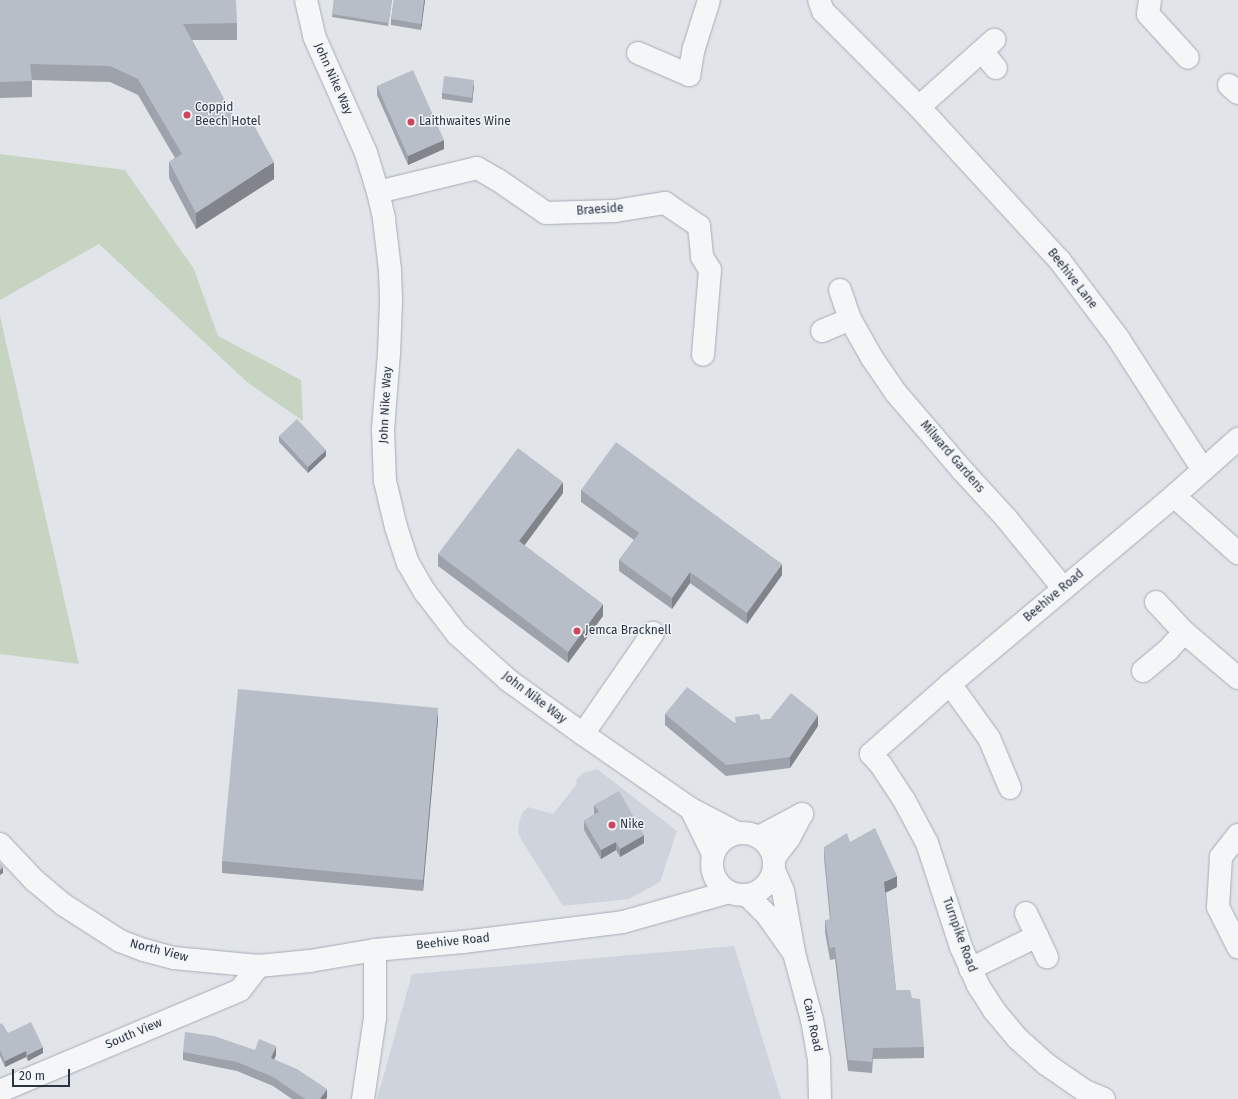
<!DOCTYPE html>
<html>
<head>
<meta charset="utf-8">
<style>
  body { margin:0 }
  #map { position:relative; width:1238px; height:1099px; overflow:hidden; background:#e1e5ea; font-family:"Fira Sans",sans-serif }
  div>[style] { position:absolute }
  .built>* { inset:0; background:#cfd4dc }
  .green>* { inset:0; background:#c7d4c2 }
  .roads { filter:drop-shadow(0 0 1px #a6acb4) drop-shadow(0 0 1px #a6acb4) }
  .minor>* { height:22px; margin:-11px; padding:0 11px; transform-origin:11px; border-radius:11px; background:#f4f6f8 }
  .minor>.ring { margin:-11px; padding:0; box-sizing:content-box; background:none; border:22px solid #f4f6f8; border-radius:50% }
  .wall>* { inset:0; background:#9ea3ab }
  .shaded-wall>* { inset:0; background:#81858b }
  .building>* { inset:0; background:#b8bec7 }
  .dots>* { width:11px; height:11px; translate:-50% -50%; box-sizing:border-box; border:2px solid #f1f4f7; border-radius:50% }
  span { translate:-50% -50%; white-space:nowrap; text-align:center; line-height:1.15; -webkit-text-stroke:3px #f1f4f7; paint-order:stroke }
  .street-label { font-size:12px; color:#293342 }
  .poi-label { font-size:12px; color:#293342 }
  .left { translate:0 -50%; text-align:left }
  .scale { position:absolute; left:12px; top:1069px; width:58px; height:18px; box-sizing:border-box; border:2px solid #293342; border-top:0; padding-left:5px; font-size:12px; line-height:14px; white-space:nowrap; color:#293342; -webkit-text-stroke:3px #f1f4f7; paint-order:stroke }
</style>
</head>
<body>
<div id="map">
  <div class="built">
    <div style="clip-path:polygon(597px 769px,677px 831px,660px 882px,629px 899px,563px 906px,522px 841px,518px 832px,519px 822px,522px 813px,528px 807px,553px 814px,576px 785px,577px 779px,583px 773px)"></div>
    <div style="clip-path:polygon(734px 946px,781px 1099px,377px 1099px,412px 974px)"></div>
  </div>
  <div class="green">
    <div style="clip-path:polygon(0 154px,125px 170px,194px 269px,218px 336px,301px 380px,303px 421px,247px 382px,99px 244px,0 300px)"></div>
    <div style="clip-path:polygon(0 316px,79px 664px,0 654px)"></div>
  </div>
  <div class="roads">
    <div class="minor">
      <div style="left:306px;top:0;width:37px;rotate:77deg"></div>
      <div style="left:314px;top:36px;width:128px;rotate:66deg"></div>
      <div style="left:366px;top:153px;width:41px;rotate:72.9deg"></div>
      <div style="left:378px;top:192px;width:28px;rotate:77deg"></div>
      <div style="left:384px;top:219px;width:51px;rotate:83.3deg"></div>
      <div style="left:390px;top:270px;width:32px;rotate:88deg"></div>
      <div style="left:391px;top:302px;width:51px;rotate:92.2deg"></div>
      <div style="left:389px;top:353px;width:77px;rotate:94.5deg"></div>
      <div style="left:383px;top:430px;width:51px;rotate:87.8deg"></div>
      <div style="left:385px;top:481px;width:47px;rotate:76.6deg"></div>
      <div style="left:396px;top:527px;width:38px;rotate:72deg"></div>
      <div style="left:408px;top:563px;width:34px;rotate:60deg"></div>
      <div style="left:425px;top:592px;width:53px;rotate:52.7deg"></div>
      <div style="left:457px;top:634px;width:69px;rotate:42deg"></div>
      <div style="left:508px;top:680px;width:92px;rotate:35.8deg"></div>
      <div style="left:583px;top:734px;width:131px;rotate:34.8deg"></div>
      <div style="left:691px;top:809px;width:52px;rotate:27.6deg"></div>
      <div style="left:819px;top:0;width:12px;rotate:70deg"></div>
      <div style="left:823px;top:11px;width:136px;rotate:45deg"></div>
      <div style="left:919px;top:107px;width:209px;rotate:47.5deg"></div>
      <div style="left:1060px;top:261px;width:96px;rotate:53deg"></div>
      <div style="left:1118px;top:338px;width:157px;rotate:57.2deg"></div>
      <div style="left:1150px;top:0;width:14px;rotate:98deg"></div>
      <div style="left:1148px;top:14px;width:59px;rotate:47.7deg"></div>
      <div style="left:982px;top:51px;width:22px;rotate:51deg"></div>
      <div style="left:638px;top:53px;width:56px;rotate:23.3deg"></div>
      <div style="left:689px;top:75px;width:27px;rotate:-80deg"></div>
      <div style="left:694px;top:48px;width:50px;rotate:-72.6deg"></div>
      <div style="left:1229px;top:85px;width:12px;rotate:42deg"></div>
      <div style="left:919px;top:107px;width:101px;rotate:-41.8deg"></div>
      <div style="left:378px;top:192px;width:102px;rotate:-13.6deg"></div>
      <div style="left:477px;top:168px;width:24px;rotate:30deg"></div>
      <div style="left:498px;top:180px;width:58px;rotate:34.5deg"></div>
      <div style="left:546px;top:213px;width:69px;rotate:-1.7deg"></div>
      <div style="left:615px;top:211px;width:51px;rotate:-9.1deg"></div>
      <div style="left:665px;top:203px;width:41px;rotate:34.1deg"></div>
      <div style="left:699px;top:226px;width:31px;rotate:84deg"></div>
      <div style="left:702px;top:257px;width:15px;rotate:58deg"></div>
      <div style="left:710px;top:270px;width:85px;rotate:94.7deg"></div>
      <div style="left:840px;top:290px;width:31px;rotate:71deg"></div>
      <div style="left:850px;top:319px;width:45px;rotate:60.6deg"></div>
      <div style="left:872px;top:358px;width:42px;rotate:55.6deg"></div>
      <div style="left:896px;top:393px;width:101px;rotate:49.4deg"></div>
      <div style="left:962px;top:470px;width:65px;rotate:47.5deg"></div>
      <div style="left:1006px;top:518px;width:90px;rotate:50.8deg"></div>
      <div style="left:822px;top:331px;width:30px;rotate:-23deg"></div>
      <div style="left:1174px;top:496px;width:86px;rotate:41.7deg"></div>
      <div style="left:1156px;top:602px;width:41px;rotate:47deg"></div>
      <div style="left:1184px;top:632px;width:71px;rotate:40.4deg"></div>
      <div style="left:1143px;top:671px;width:33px;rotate:-40deg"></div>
      <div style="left:1168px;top:650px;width:24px;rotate:-48deg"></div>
      <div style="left:950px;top:684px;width:67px;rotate:54.2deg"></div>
      <div style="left:989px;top:738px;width:54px;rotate:67.2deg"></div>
      <div style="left:583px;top:734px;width:123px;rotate:-55.3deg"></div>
      <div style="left:691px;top:809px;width:50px;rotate:63.9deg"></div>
      <div class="ring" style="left:712px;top:833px;width:40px;height:40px"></div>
      <div style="left:1238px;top:835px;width:28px;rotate:128deg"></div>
      <div style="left:1221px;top:857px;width:50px;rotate:93.4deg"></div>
      <div style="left:1218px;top:907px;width:45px;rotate:63.4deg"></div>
      <div style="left:759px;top:837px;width:49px;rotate:-28.1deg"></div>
      <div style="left:0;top:844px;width:50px;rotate:46.6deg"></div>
      <div style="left:34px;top:880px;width:39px;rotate:40deg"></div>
      <div style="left:64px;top:905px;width:67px;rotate:32.7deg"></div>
      <div style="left:120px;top:941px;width:26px;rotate:21deg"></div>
      <div style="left:144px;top:950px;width:31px;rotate:15deg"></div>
      <div style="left:174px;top:958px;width:85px;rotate:5.4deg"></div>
      <div style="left:259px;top:966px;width:51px;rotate:-5.6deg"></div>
      <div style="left:310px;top:961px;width:66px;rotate:-9.6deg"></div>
      <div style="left:375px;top:950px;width:88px;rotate:-5.2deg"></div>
      <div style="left:463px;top:942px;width:161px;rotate:-7.1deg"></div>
      <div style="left:623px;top:922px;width:110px;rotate:-15.8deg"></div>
      <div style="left:774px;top:858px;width:25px;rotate:-53deg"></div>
      <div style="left:789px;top:838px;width:27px;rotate:-62deg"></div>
      <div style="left:774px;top:870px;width:23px;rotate:67deg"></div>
      <div style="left:783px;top:891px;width:63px;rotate:79.9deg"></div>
      <div style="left:794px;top:953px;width:69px;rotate:75deg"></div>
      <div style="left:812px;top:1020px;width:40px;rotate:80deg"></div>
      <div style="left:819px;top:1059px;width:40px;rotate:88.6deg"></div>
      <div style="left:747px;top:895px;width:28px;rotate:45deg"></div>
      <div style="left:767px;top:915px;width:42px;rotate:54.8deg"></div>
      <div style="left:1026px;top:913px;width:49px;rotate:64.5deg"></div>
      <div style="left:970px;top:969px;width:75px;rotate:-26.2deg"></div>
      <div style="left:0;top:1091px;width:260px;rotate:-22.8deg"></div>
      <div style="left:240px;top:990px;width:31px;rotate:-52deg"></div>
      <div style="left:363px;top:1099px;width:82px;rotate:-81.6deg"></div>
      <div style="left:375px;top:1018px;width:68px;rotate:-90deg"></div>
      <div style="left:1104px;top:1099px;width:21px;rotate:-157deg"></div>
      <div style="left:1085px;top:1091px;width:47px;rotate:-145.3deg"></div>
      <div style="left:1046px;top:1064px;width:38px;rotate:-138deg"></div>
      <div style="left:1018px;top:1039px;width:38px;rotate:-130deg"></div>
      <div style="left:994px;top:1010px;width:30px;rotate:-123deg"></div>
      <div style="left:978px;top:985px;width:42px;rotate:-114.1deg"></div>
      <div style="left:961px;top:947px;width:109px;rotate:-108.1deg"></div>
      <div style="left:927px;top:843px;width:49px;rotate:-118.1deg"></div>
      <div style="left:904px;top:800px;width:42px;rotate:-123.3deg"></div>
      <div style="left:881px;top:765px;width:15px;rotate:-132deg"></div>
      <div style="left:871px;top:754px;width:106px;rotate:-41.5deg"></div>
      <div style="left:950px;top:684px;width:292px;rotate:-40deg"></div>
      <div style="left:1174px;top:496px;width:86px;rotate:-41.7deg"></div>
    </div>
  </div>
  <div class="wall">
    <div style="clip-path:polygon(0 0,237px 23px,237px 40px,192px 40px,237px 123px,274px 179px,196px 229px,169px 178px,169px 162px,175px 158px,138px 95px,110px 82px,32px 80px,32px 97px,0 98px)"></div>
    <div style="clip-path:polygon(334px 0,392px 0,388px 26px,332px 17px)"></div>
    <div style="clip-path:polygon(394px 0,425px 0,421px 30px,391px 25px,391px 19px)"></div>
    <div style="clip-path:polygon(377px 86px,444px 149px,408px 165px,377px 95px)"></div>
    <div style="clip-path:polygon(474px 86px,472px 103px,442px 99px,442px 93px)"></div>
    <div style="clip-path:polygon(279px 436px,326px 456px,308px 473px,279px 442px)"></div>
    <div style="clip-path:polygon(581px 490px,782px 575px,747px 624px,690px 583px,672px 609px,619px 571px,619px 560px,634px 540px,581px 502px)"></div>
    <div style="clip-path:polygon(563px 493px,524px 545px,603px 616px,568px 663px,438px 566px,438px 554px)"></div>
    <div style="clip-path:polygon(665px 714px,735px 723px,770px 719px,818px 726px,790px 768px,726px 776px,665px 725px)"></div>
    <div style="clip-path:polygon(438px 719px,423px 891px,222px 873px,222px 861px)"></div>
    <div style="clip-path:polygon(594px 805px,644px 843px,620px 857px,616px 850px,601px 859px,584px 830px,584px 821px,595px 814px,594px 813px)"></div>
    <div style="clip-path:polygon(824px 847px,897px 887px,886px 893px,896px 990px,924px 1047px,924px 1058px,873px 1059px,872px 1073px,848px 1071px,835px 959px,830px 960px,825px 932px,825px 920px,830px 920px,824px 858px)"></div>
    <div style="clip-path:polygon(0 1024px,8px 1033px,43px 1053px,28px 1061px,26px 1057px,5px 1067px,0 1056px)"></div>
    <div style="clip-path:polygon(255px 1050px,276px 1055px,274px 1059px,327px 1097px,326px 1099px,292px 1099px,273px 1086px,237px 1071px,183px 1060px,183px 1052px)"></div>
  </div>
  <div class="shaded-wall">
    <div style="clip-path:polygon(424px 0,425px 0,421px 30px,421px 24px)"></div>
    <div style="clip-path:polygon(474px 80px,474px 86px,472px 103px,472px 98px)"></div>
    <div style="clip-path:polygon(444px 140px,444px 149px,408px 165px,408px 156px)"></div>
    <div style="clip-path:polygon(274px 162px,274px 179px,196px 229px,196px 213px)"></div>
    <div style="clip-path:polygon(326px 450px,326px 456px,308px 473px,308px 467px)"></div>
    <div style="clip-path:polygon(563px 482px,563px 493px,519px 553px,519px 541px)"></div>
    <div style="clip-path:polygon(782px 564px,782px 575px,747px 624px,747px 613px)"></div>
    <div style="clip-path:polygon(690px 572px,690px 583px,672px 609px,672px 598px)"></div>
    <div style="clip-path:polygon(603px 604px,603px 616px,568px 663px,568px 652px)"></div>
    <div style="clip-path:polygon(438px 708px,438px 719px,423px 891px,423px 880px)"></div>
    <div style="clip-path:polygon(818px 715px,818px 726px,790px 768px,790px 757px)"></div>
    <div style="clip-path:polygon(644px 835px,644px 843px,620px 857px,620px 849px)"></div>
    <div style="clip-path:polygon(616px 842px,616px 850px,601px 859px,601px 850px)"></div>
    <div style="clip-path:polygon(3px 867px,3px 873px,0 875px,0 870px)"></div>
    <div style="clip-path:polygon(897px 876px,897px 887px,884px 893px,884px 882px)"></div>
    <div style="clip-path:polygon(276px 1046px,276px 1055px,271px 1067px,271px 1058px)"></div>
    <div style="clip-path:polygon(43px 1047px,43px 1053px,28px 1061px,28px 1055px)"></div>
    <div style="clip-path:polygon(26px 1051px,26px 1057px,5px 1067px,5px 1061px)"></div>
    <div style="clip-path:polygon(327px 1089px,327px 1097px,326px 1099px,320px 1099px)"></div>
  </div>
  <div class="building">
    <div style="clip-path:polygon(0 0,236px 0,237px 23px,183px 24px,237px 123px,249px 116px,274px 162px,196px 213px,169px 162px,182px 154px,138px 79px,110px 66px,30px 64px,32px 81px,0 82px)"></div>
    <div style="clip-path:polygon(334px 0,392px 0,388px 23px,332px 14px)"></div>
    <div style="clip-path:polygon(394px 0,424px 0,421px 24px,391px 19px)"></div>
    <div style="clip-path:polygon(413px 70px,444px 140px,408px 156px,377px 86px)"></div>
    <div style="clip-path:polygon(444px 76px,474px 80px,472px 98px,442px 93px)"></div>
    <div style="clip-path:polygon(297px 419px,326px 450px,308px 467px,279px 436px)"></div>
    <div style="clip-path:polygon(616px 442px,782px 564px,747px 613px,690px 572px,672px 598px,619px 560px,639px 533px,581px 490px)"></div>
    <div style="clip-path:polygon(518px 448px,563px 482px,519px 541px,603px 604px,568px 652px,438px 554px)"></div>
    <div style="clip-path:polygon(687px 687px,736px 724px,735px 717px,759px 714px,761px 720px,770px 719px,791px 693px,818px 715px,790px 757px,726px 765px,665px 714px)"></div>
    <div style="clip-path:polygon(238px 689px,438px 708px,423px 880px,222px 861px)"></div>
    <div style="clip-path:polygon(619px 791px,644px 835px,620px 849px,616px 842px,601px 850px,584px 821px,599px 812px,594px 805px)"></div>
    <div style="clip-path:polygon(875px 828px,897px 876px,884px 882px,896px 990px,910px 990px,912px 998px,920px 999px,924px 1047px,873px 1048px,872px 1062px,848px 1060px,835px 947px,830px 948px,825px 920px,831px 919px,824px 847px,847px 833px,850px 842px)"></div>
    <div style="clip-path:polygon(0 863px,3px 867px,0 870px)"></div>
    <div style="clip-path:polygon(31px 1022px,43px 1047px,28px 1055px,26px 1051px,5px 1061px,0 1050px,0 1024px,2px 1023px,8px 1033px)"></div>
    <div style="clip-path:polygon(185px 1032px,214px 1036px,255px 1050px,259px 1039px,276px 1046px,271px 1058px,297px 1069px,327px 1089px,320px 1099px,305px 1099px,273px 1077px,237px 1062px,183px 1052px)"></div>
  </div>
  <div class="dots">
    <div style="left:187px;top:115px;background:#d0455d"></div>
    <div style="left:411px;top:122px;background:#d0455d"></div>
    <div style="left:577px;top:631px;background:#d0455d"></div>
    <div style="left:612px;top:825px;background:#d0455d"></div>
  </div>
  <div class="street-label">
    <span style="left:333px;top:79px;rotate:66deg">John Nike Way</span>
    <span style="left:600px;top:210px;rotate:-4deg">Braeside</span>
    <span style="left:1072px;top:279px;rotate:52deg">Beehive Lane</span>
    <span style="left:386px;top:405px;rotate:-87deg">John Nike Way</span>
    <span style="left:952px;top:457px;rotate:49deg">Milward Gardens</span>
    <span style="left:1054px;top:596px;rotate:-40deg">Beehive Road</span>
    <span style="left:534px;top:698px;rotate:37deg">John Nike Way</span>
    <span style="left:959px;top:935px;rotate:70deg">Turnpike Road</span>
    <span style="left:453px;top:942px;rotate:-6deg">Beehive Road</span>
    <span style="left:159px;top:951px;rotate:14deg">North View</span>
    <span style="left:812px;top:1025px;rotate:78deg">Cain Road</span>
    <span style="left:134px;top:1034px;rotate:-23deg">South View</span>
  </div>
  <div class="poi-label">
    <span class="left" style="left:195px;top:115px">Coppid<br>Beech Hotel</span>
    <span class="left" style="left:419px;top:122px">Laithwaites Wine</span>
    <span class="left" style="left:585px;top:631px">Jemca Bracknell</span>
    <span class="left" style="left:620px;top:825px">Nike</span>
  </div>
  <div class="scale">20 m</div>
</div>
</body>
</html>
